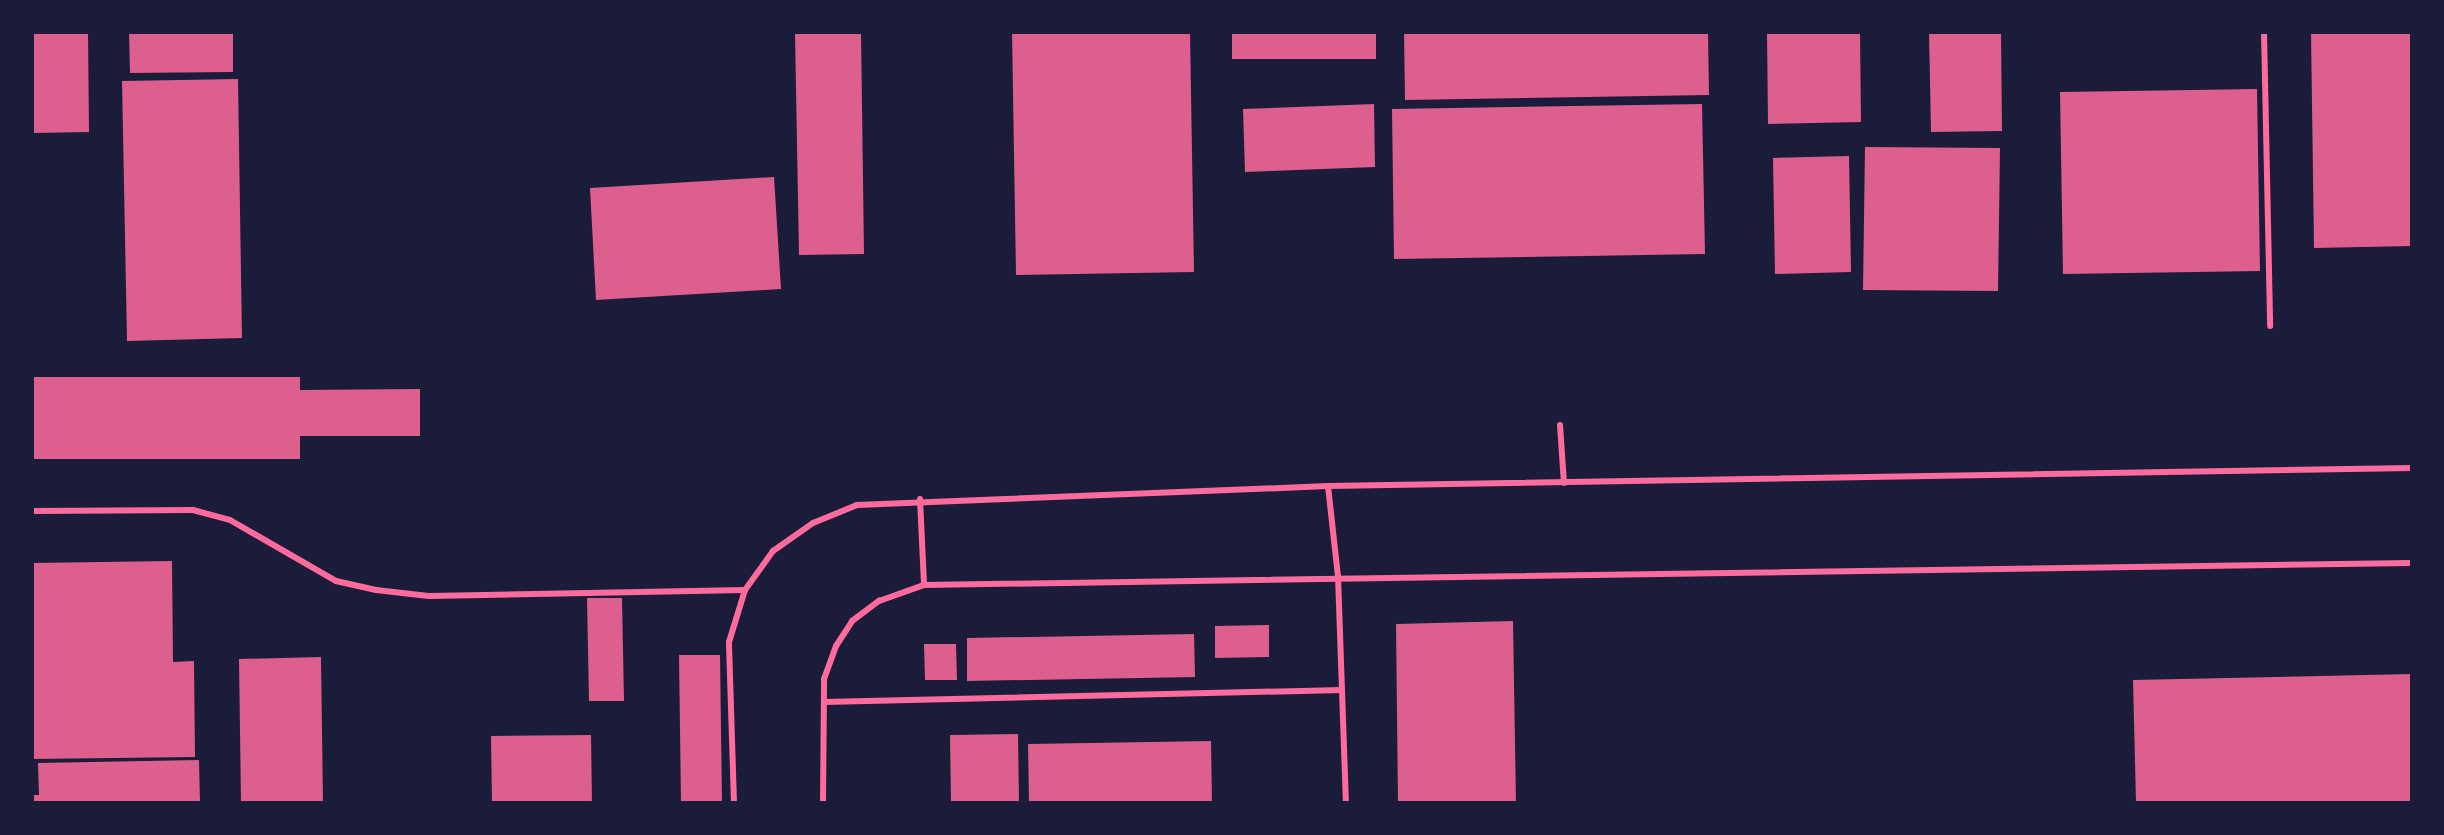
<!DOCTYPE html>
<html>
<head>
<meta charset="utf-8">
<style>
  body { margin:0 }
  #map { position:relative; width:2444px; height:835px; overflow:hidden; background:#1b1b3a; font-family:Montserrat,sans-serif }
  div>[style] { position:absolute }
  .building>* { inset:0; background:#dd5f8e }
  .service>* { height:6px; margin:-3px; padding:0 3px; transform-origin:3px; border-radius:3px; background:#ff6b9d }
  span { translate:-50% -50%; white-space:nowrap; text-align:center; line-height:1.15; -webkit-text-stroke:6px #1b1b3a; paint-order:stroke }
  .frame { position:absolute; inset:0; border:34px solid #1b1b3a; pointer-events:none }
</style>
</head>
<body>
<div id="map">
  <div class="building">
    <div style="clip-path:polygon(32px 32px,88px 32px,89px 132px,32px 133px)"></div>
    <div style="clip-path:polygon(129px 32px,233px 32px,233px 72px,130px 73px)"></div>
    <div style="clip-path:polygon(795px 32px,861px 32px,864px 254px,799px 255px)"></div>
    <div style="clip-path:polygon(1012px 32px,1190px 32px,1194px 272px,1016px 275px)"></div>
    <div style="clip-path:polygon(1232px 32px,1376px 32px,1376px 59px,1232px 59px)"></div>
    <div style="clip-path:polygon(1404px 32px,1708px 32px,1709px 95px,1405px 100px)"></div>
    <div style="clip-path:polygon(1767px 32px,1860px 32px,1861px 122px,1768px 124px)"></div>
    <div style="clip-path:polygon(1929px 32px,2001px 32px,2002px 131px,1931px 132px)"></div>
    <div style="clip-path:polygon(2311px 32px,2412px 32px,2412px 246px,2314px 248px)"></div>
    <div style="clip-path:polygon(238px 79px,242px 338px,127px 341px,122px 81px)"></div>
    <div style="clip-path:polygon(2257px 89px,2260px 271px,2063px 274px,2060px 92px)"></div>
    <div style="clip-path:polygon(1374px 104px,1375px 167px,1245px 172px,1243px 109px)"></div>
    <div style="clip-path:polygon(1702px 104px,1705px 254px,1394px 259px,1392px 109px)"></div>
    <div style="clip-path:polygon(1865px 147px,2000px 148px,1998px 291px,1863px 290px)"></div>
    <div style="clip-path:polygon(1849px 156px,1851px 272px,1775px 274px,1773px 158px)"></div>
    <div style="clip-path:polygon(774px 177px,781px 289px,596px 300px,590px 188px)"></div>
    <div style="clip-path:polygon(32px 377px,300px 377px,300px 390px,420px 389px,420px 436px,300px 436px,300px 459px,32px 459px)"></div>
    <div style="clip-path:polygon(172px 561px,173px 662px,194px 661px,195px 757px,32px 759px,32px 563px)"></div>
    <div style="clip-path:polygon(587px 598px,622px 598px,624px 701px,589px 701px)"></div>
    <div style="clip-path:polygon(1513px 621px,1516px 803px,1398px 803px,1396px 624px)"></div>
    <div style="clip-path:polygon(1269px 625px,1269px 657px,1215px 658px,1215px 626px)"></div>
    <div style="clip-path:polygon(1194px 634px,1195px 677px,967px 681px,967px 638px)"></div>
    <div style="clip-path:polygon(924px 644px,956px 644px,957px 680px,925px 680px)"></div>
    <div style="clip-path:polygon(679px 655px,720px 655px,722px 803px,681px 803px)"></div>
    <div style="clip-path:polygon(321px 657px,323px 803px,241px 803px,239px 659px)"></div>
    <div style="clip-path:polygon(2412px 674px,2412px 803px,2136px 803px,2133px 680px)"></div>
    <div style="clip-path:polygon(1018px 734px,1019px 803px,951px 803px,950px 735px)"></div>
    <div style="clip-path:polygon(591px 735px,592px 803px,492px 803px,491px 736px)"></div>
    <div style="clip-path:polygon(1211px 741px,1212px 803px,1029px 803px,1028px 744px)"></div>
    <div style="clip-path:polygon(199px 760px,200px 803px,32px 803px,32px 795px,39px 795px,38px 763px)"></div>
  </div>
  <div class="service">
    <div style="left:2264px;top:32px;width:294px;rotate:88.8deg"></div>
    <div style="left:1560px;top:425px;width:58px;rotate:86.1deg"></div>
    <div style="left:1328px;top:486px;width:91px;rotate:83.7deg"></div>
    <div style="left:1338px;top:576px;width:227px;rotate:88deg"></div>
    <div style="left:920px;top:499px;width:86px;rotate:87.3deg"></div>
    <div style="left:32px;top:511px;width:161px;rotate:-0.4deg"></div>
    <div style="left:193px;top:510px;width:38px;rotate:15deg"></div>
    <div style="left:230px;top:520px;width:122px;rotate:29.9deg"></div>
    <div style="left:336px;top:581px;width:41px;rotate:12.7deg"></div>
    <div style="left:376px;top:590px;width:53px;rotate:6.5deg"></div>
    <div style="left:429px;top:596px;width:316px;rotate:-1.1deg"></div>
    <div style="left:824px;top:702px;width:518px;rotate:-1.33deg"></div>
    <div style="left:734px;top:803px;width:161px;rotate:-91.8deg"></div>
    <div style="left:729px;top:642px;width:54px;rotate:-72.9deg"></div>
    <div style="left:745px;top:590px;width:48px;rotate:-54.3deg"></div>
    <div style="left:773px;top:551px;width:49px;rotate:-35deg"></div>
    <div style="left:813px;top:523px;width:48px;rotate:-22.2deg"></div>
    <div style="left:857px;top:505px;width:471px;rotate:-2.3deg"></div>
    <div style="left:1328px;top:486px;width:1084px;rotate:-0.95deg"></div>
    <div style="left:823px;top:803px;width:124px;rotate:-89.5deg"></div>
    <div style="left:824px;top:679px;width:35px;rotate:-70deg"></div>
    <div style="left:836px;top:646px;width:30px;rotate:-57deg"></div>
    <div style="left:852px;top:621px;width:34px;rotate:-37deg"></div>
    <div style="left:879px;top:601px;width:48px;rotate:-19.6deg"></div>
    <div style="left:924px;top:585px;width:1488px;rotate:-0.85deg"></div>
  </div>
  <div class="frame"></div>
</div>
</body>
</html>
